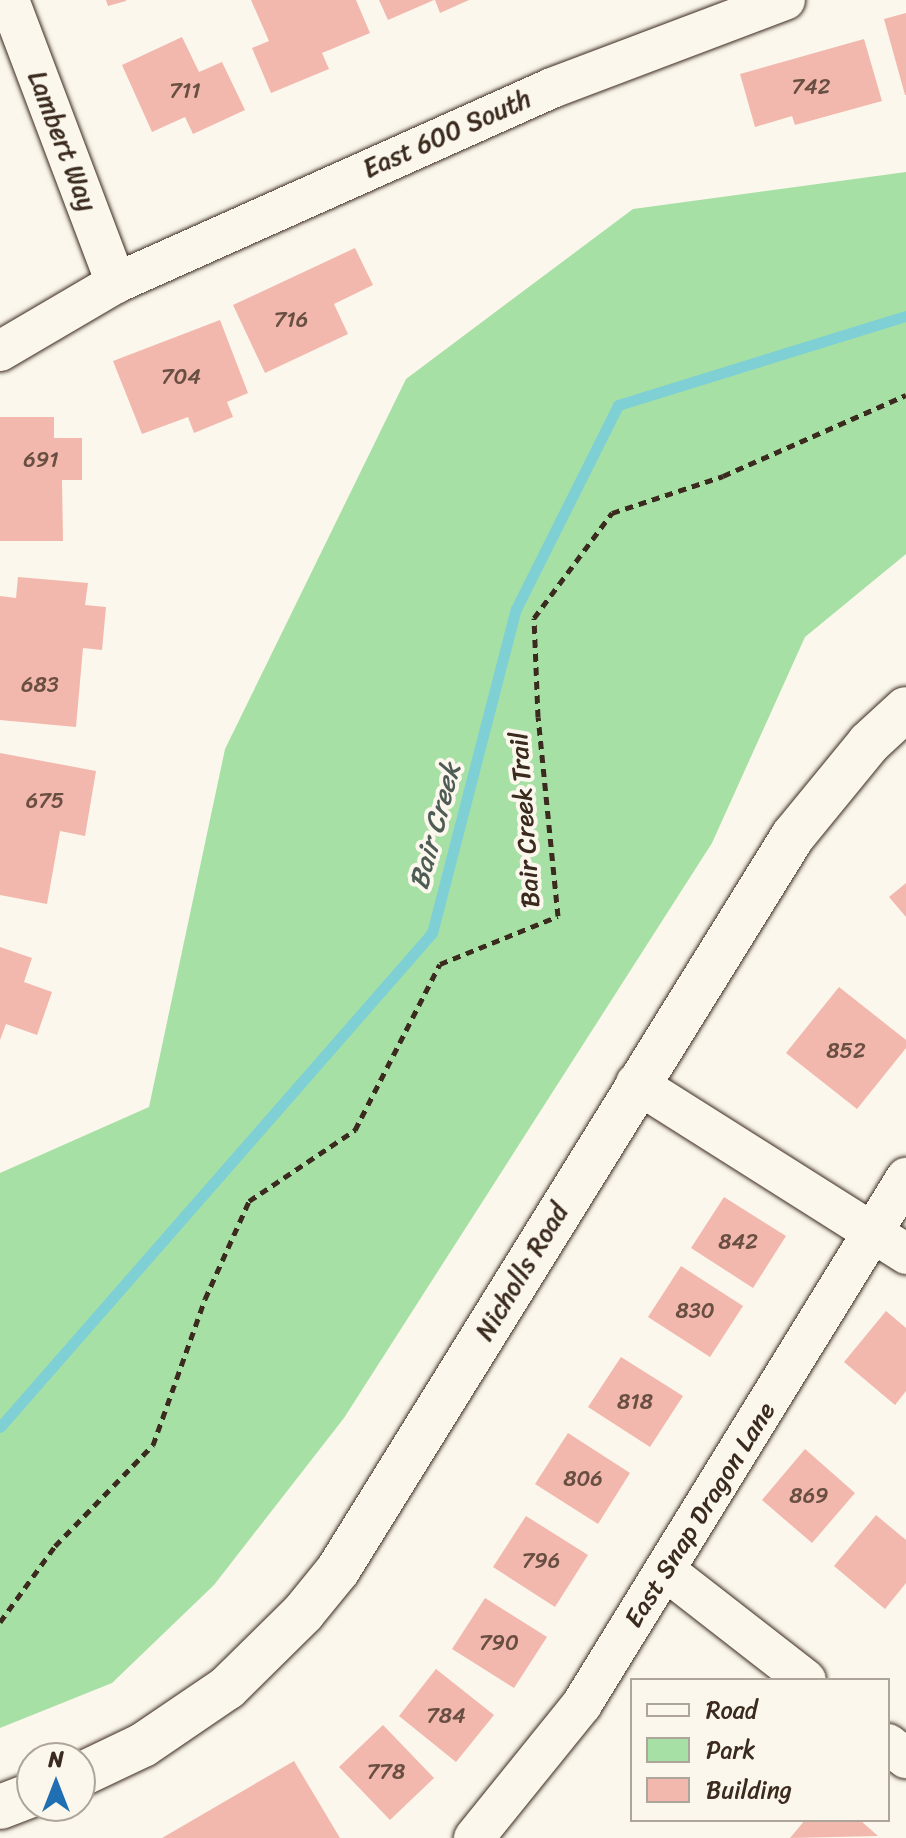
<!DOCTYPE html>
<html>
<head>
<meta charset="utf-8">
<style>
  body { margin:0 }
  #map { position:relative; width:906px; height:1838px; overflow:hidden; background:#fbf7ec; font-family:Sriracha,sans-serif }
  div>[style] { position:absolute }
  .green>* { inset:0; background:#a7e0a5 }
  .stream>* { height:11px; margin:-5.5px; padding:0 5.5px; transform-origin:5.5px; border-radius:5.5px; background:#7ed0d5 }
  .building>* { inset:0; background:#f2b8ad }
  .path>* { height:5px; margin-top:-2.5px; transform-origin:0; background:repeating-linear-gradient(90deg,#3b2a1e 0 8px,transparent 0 14px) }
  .roads { filter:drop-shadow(0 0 2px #3b2a1e) drop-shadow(0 0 2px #3b2a1e) }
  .minor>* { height:40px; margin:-20px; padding:0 20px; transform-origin:20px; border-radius:20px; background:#fbf7ec }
  .tertiary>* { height:44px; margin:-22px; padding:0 22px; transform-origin:22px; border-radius:22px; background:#fbf7ec }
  span { translate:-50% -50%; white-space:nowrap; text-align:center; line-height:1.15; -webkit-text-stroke:8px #fbf7ec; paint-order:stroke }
  .number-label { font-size:22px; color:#694e42 }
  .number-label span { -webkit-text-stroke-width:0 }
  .street-label { font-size:26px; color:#3b2a1e }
  .water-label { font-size:28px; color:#4f5c55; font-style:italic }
  .legend { position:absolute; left:630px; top:1678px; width:260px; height:144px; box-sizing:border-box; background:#fbf7ec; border:2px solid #aea59a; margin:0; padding:10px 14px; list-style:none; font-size:24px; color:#3b2a1e }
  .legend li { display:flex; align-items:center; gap:16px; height:40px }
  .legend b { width:40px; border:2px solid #aea59a }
  .north { position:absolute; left:16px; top:1742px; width:80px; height:80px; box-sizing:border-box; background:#fbf7ec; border:2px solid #aea59a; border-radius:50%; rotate:0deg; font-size:22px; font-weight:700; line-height:32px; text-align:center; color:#3b2a1e }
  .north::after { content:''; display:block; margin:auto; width:28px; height:36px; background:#1f6fb2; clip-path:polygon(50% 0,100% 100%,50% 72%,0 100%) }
</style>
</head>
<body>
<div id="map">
  <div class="green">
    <div style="clip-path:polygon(906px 172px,906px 554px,805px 637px,712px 843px,344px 1418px,214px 1585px,112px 1683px,0 1728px,0 1173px,149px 1107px,225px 749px,406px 379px,633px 209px)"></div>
  </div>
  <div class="stream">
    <div style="left:0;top:1427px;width:656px;rotate:-48.83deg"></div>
    <div style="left:432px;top:933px;width:335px;rotate:-75.5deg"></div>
    <div style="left:516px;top:609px;width:228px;rotate:-63.4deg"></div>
    <div style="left:618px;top:405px;width:301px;rotate:-17.2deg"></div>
  </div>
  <div class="building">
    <div style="clip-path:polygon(106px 0,126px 0,126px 1px,108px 6px)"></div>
    <div style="clip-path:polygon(251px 0,356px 0,370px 33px,322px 53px,329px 69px,271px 93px,252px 48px,269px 41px)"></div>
    <div style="clip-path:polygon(379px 0,434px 0,388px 20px)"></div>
    <div style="clip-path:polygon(435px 0,469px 0,440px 13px)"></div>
    <div style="clip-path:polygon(906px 13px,906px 95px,905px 95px,884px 19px)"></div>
    <div style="clip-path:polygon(182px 37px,199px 72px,222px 62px,245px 110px,193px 134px,185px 117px,152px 132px,122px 65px)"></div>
    <div style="clip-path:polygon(864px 39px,882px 101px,795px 125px,792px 116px,755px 127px,740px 74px)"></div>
    <div style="clip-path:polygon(355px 248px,373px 285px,334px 304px,348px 334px,265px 373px,233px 305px)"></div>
    <div style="clip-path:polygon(220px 320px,248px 393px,227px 402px,233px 417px,194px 433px,188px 417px,142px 434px,113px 361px)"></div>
    <div style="clip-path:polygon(0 417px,54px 417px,54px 438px,82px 438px,82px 480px,62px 480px,63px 541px,0 541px)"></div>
    <div style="clip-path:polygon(18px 577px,88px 583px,85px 605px,106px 607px,102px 650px,83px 648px,76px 727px,0 720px,0 596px,16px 598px)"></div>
    <div style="clip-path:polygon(0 753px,96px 771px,85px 836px,60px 831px,47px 904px,0 895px)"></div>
    <div style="clip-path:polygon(906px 883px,906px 917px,889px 897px)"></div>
    <div style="clip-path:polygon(0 947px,32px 958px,24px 982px,52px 992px,37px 1035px,6px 1024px,0 1040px)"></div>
    <div style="clip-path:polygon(839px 987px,906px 1040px,906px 1048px,857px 1109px,786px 1053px)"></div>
    <div style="clip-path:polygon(724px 1197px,786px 1236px,753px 1288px,691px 1248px)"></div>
    <div style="clip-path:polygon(681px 1266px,743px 1306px,710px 1357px,648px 1317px)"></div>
    <div style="clip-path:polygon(886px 1311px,906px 1328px,906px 1391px,895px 1405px,844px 1362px)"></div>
    <div style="clip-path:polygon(621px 1357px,683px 1396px,650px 1447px,588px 1407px)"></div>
    <div style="clip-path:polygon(568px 1433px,630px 1473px,598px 1524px,535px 1484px)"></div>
    <div style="clip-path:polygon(805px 1449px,855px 1493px,812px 1543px,762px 1500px)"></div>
    <div style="clip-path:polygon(876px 1515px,906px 1540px,906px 1583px,885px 1609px,834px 1566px)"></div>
    <div style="clip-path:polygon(526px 1516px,588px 1555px,555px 1607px,493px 1567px)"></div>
    <div style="clip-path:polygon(485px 1598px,547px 1637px,514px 1688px,452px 1649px)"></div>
    <div style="clip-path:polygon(436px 1669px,494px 1715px,456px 1762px,399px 1716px)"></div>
    <div style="clip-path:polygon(383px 1725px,434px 1778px,390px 1820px,339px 1767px)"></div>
    <div style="clip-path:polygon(294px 1761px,340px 1838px,162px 1838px)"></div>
    <div style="clip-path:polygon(805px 1820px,860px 1820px,878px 1836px,790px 1838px)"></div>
  </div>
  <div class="path">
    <div style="left:0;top:1622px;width:94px;rotate:-54.1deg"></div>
    <div style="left:55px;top:1546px;width:141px;rotate:-45.9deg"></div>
    <div style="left:153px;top:1445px;width:155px;rotate:-70.4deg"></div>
    <div style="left:205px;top:1299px;width:107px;rotate:-65.8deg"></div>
    <div style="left:249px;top:1201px;width:128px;rotate:-33.8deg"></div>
    <div style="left:355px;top:1130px;width:186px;rotate:-62.9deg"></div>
    <div style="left:440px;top:964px;width:127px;rotate:-22.1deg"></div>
    <div style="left:558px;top:916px;width:200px;rotate:-95.7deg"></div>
    <div style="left:538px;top:717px;width:99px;rotate:-92.3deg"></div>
    <div style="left:534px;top:618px;width:131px;rotate:-53.4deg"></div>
    <div style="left:612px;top:513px;width:117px;rotate:-18.4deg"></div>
    <div style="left:723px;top:476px;width:200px;rotate:-23.9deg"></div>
  </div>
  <div class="roads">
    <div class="minor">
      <div style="left:9px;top:0;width:303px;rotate:69.3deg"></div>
      <div style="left:0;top:351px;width:134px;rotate:-30.4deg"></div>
      <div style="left:116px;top:283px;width:478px;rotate:-24.1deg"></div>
      <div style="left:552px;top:88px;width:249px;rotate:-20.7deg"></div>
      <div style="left:636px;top:1083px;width:320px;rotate:32.3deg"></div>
      <div style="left:666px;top:1571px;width:177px;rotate:37.9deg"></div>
      <div style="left:888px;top:1744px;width:23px;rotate:38deg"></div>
      <div style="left:474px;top:1838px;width:172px;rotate:-51.1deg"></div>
      <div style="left:582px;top:1704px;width:618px;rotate:-58.37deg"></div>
    </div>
    <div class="tertiary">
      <div style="left:80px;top:1775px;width:70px;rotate:-25.5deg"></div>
      <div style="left:143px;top:1745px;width:102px;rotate:-34.2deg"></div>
      <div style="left:227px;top:1688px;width:107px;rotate:-44.6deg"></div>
      <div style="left:303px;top:1613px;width:55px;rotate:-50.9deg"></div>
      <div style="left:338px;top:1570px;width:864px;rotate:-58.21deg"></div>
      <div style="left:793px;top:836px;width:120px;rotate:-50.7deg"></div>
      <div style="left:869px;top:743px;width:50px;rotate:-42.6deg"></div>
      <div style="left:0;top:1807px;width:34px;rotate:-21deg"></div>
    </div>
  </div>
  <div class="number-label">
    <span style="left:811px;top:87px">742</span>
    <span style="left:185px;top:91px">711</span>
    <span style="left:291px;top:320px">716</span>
    <span style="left:181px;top:377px">704</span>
    <span style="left:41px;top:460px">691</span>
    <span style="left:40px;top:685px">683</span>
    <span style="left:45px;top:801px">675</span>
    <span style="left:846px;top:1051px">852</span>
    <span style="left:738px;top:1242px">842</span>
    <span style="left:695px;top:1311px">830</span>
    <span style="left:635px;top:1402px">818</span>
    <span style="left:583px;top:1479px">806</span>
    <span style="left:809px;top:1496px">869</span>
    <span style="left:541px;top:1561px">796</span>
    <span style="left:499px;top:1643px">790</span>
    <span style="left:446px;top:1716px">784</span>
    <span style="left:386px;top:1772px">778</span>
  </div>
  <div class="street-label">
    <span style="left:447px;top:134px;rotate:-24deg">East 600 South</span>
    <span style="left:62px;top:141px;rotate:69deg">Lambert Way</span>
    <span style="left:525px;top:820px;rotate:-94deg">Bair Creek Trail</span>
    <span style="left:522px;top:1272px;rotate:-59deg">Nicholls Road</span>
    <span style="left:700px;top:1515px;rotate:-58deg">East Snap Dragon Lane</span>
  </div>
  <div class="water-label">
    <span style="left:435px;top:826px;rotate:-75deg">Bair Creek</span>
  </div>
  <ul class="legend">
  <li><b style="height:10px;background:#fbf7ec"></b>Road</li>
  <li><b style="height:22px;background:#a7e0a5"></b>Park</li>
  <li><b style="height:22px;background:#f2b8ad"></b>Building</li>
  </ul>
  <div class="north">N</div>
</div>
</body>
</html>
